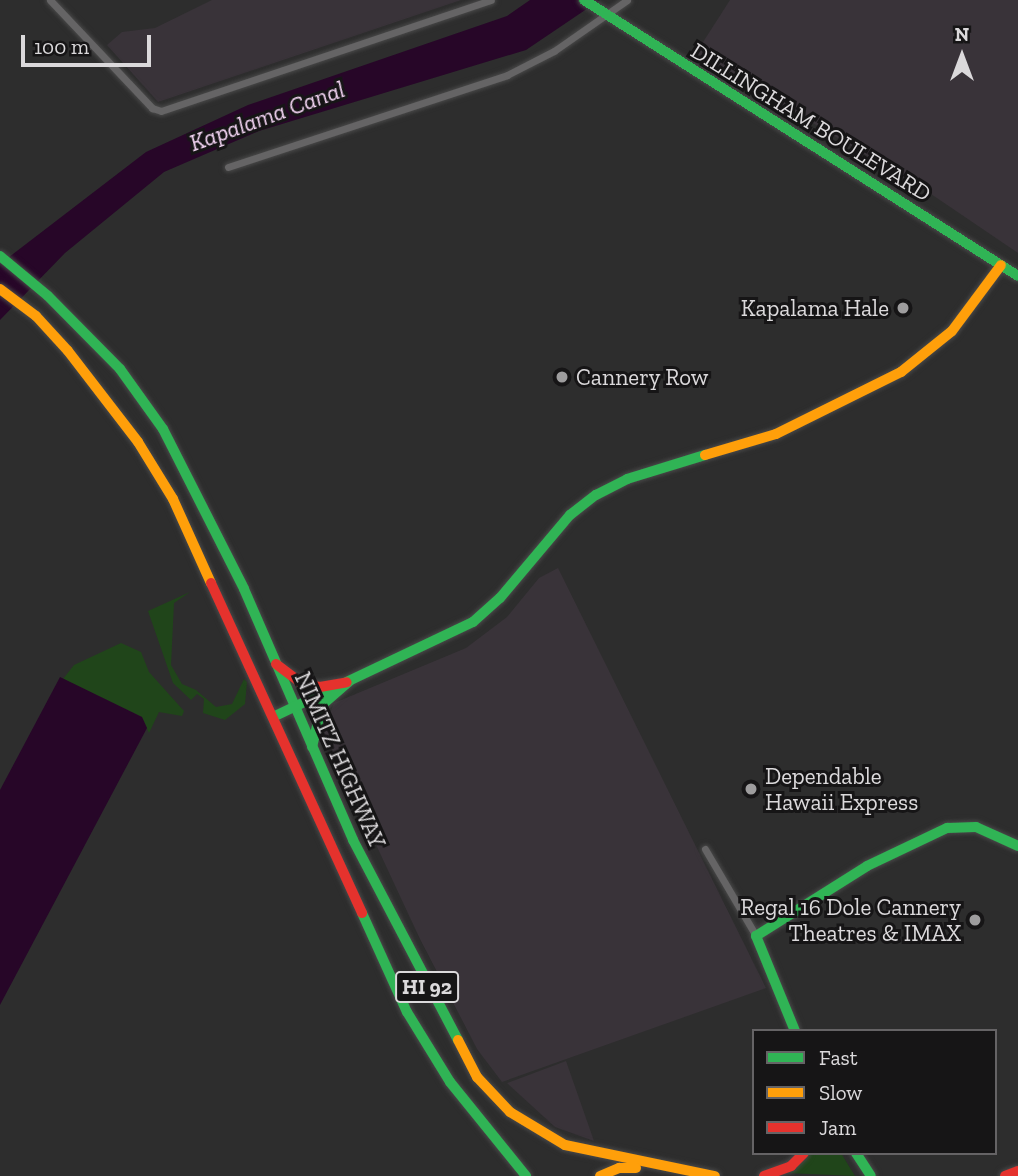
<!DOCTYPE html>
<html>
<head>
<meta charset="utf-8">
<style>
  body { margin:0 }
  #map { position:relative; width:1018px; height:1176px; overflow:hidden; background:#2d2d2d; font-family:"Zilla Slab",serif }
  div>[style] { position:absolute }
  .built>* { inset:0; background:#393339 }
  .green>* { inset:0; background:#20451a }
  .water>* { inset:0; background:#270628 }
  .roads { filter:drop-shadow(0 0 2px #494949) drop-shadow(0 0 2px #494949) }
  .street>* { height:7px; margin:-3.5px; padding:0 3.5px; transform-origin:3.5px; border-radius:3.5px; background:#656465 }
  .fast>* { height:10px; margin:-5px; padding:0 5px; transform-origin:5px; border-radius:5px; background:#30b455 }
  .slow>* { height:10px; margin:-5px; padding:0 5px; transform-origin:5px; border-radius:5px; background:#ff9f0a }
  .jam>* { height:10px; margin:-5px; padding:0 5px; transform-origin:5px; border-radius:5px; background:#e5322d }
  .dots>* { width:19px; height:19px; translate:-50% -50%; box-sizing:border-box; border:4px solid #161516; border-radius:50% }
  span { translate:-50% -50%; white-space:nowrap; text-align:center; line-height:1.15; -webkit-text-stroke:6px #161516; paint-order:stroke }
  .shield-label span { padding:2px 5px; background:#161516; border:2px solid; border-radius:5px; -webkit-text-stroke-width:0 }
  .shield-label { font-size:21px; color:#dbd9db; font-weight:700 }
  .street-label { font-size:23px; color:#dbd9db }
  .poi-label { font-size:23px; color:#dbd9db }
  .right { translate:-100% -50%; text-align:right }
  .left { translate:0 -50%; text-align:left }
  .water-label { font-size:24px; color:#f6d7f6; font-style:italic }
  .legend { position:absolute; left:752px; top:1029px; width:245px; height:126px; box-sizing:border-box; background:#161516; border:2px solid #656365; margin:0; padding:9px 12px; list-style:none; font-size:21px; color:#dbd9db }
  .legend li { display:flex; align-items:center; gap:14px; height:35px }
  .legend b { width:35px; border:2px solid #656365 }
  .north { position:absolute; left:927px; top:21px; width:70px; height:70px; -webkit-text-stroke:5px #161516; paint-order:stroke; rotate:0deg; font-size:19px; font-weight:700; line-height:28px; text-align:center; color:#dbd9db }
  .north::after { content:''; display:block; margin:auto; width:24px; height:32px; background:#dbd9db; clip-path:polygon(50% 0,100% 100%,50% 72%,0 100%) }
  .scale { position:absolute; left:21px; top:35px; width:130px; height:32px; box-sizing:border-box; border:4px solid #dbd9db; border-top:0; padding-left:9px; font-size:21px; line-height:24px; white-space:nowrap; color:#dbd9db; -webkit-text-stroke:5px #161516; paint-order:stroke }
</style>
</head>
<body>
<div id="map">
  <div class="built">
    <div style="clip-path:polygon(212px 0,461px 0,158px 102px,107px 45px,122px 32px,155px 28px)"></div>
    <div style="clip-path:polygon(730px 0,1018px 0,1018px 253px,931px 194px,696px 53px)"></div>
    <div style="clip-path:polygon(558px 568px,766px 988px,502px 1082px,477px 1049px,420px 939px,323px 731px,334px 703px,466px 648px,507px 617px,539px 578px)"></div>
    <div style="clip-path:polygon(566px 1061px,594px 1141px,555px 1127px,507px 1083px)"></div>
  </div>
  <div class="green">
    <div style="clip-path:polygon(190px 592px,174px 603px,171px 665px,182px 684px,196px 690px,216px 707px,232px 704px,244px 679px,247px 682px,245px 704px,225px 720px,203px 713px,204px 699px,197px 694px,191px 700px,173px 683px,148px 611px)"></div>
    <div style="clip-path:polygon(121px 643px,141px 652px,149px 672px,184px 711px,182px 716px,159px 712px,149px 733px,142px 717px,63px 679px,74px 665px)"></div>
    <div style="clip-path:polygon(806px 1153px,841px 1153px,855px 1176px,786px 1173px)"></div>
  </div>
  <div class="water">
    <div style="clip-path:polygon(530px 0,600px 0,526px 50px,259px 131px,164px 172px,65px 253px,0 320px,0 264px,146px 152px,248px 105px,507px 16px)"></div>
    <div style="clip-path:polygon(60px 677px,142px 717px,147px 728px,0 1005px,0 790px)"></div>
  </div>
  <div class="roads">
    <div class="street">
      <div style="left:50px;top:0;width:149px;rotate:46.6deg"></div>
      <div style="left:152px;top:108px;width:9px;rotate:18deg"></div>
      <div style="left:161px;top:111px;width:348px;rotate:-18.6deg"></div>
      <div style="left:228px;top:167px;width:294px;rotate:-18.2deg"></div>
      <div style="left:507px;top:75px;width:53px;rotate:-27.1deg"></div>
      <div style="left:554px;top:51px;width:89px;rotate:-34.9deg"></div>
      <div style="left:705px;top:849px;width:101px;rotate:59.6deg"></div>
    </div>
    <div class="fast">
      <div style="left:584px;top:0;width:514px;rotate:32.45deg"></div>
      <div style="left:0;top:256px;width:62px;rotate:39.8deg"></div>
      <div style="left:48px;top:296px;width:103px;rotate:45.4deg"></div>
      <div style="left:120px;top:369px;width:74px;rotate:54.4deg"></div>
      <div style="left:163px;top:429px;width:179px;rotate:63.1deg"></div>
      <div style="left:244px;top:589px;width:274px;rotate:66.5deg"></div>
      <div style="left:353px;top:840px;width:226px;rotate:62.3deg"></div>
      <div style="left:275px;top:716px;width:219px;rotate:-25.4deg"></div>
      <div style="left:473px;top:622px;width:36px;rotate:-42deg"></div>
      <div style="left:500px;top:598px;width:109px;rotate:-49.9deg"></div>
      <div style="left:570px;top:515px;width:33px;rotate:-38deg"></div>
      <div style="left:596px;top:495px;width:35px;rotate:-27deg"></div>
      <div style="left:627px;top:479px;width:82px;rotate:-17.1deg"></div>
      <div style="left:312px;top:747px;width:43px;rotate:-76.6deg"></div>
      <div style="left:322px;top:705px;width:37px;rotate:-41deg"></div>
      <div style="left:362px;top:913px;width:109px;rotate:65.6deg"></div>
      <div style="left:407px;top:1012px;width:82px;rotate:58.4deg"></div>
      <div style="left:450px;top:1082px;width:121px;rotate:51deg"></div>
      <div style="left:795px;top:1031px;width:103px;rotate:-112.3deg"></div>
      <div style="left:756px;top:936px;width:131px;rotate:-32.2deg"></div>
      <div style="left:867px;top:866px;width:89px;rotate:-25.4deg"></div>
      <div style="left:947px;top:828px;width:29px;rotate:-2deg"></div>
      <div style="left:976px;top:827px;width:46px;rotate:24.3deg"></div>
      <div style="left:856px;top:1153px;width:27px;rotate:57deg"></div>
    </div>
    <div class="slow">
      <div style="left:0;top:289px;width:45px;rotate:36.9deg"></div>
      <div style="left:36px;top:316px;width:47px;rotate:47.6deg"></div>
      <div style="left:68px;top:351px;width:115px;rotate:52.4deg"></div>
      <div style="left:138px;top:442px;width:67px;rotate:58.4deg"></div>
      <div style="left:173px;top:499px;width:92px;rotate:65.7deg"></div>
      <div style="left:705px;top:455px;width:74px;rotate:-16.5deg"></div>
      <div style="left:776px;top:434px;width:140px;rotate:-26.4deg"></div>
      <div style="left:901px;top:372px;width:65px;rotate:-38.8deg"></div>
      <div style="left:952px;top:331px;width:82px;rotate:-53.4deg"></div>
      <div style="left:458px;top:1040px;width:42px;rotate:62.8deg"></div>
      <div style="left:477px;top:1077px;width:48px;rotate:46.7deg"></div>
      <div style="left:510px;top:1112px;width:64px;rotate:31deg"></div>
      <div style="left:565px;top:1145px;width:153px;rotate:11.7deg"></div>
      <div style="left:600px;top:1176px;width:21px;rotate:-23deg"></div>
      <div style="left:619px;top:1168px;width:17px"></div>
    </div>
    <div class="jam">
      <div style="left:211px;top:583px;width:363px;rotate:65.4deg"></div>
      <div style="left:276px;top:664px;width:34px;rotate:37deg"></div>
      <div style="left:303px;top:684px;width:17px;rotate:10deg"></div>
      <div style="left:320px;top:687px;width:27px;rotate:-10deg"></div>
      <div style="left:764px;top:1176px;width:29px;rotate:-20deg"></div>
      <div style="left:791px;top:1166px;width:18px;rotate:-45deg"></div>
      <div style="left:1005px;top:1176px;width:14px;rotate:-21deg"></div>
    </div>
  </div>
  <div class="dots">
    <div style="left:903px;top:308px;background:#9e9d9e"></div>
    <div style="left:562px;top:377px;background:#9e9d9e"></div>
    <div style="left:751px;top:789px;background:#9e9d9e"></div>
    <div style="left:975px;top:920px;background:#9e9d9e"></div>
  </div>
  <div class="shield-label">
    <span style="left:427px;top:987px">HI 92</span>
  </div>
  <div class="street-label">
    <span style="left:811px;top:122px;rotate:32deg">DILLINGHAM BOULEVARD</span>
    <span style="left:340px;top:760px;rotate:66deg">NIMITZ HIGHWAY</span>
  </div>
  <div class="poi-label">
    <span class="right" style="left:889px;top:308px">Kapalama Hale</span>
    <span class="left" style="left:576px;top:377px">Cannery Row</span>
    <span class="left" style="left:765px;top:789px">Dependable<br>Hawaii Express</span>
    <span class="right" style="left:961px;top:920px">Regal 16 Dole Cannery<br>Theatres &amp; IMAX</span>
  </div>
  <div class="water-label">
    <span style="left:267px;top:116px;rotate:-20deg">Kapalama Canal</span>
  </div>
  <ul class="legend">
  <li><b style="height:9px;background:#30b455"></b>Fast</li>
  <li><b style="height:9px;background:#ff9f0a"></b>Slow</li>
  <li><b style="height:9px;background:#e5322d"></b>Jam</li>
  </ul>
  <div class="north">N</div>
  <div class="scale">100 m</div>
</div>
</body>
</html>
